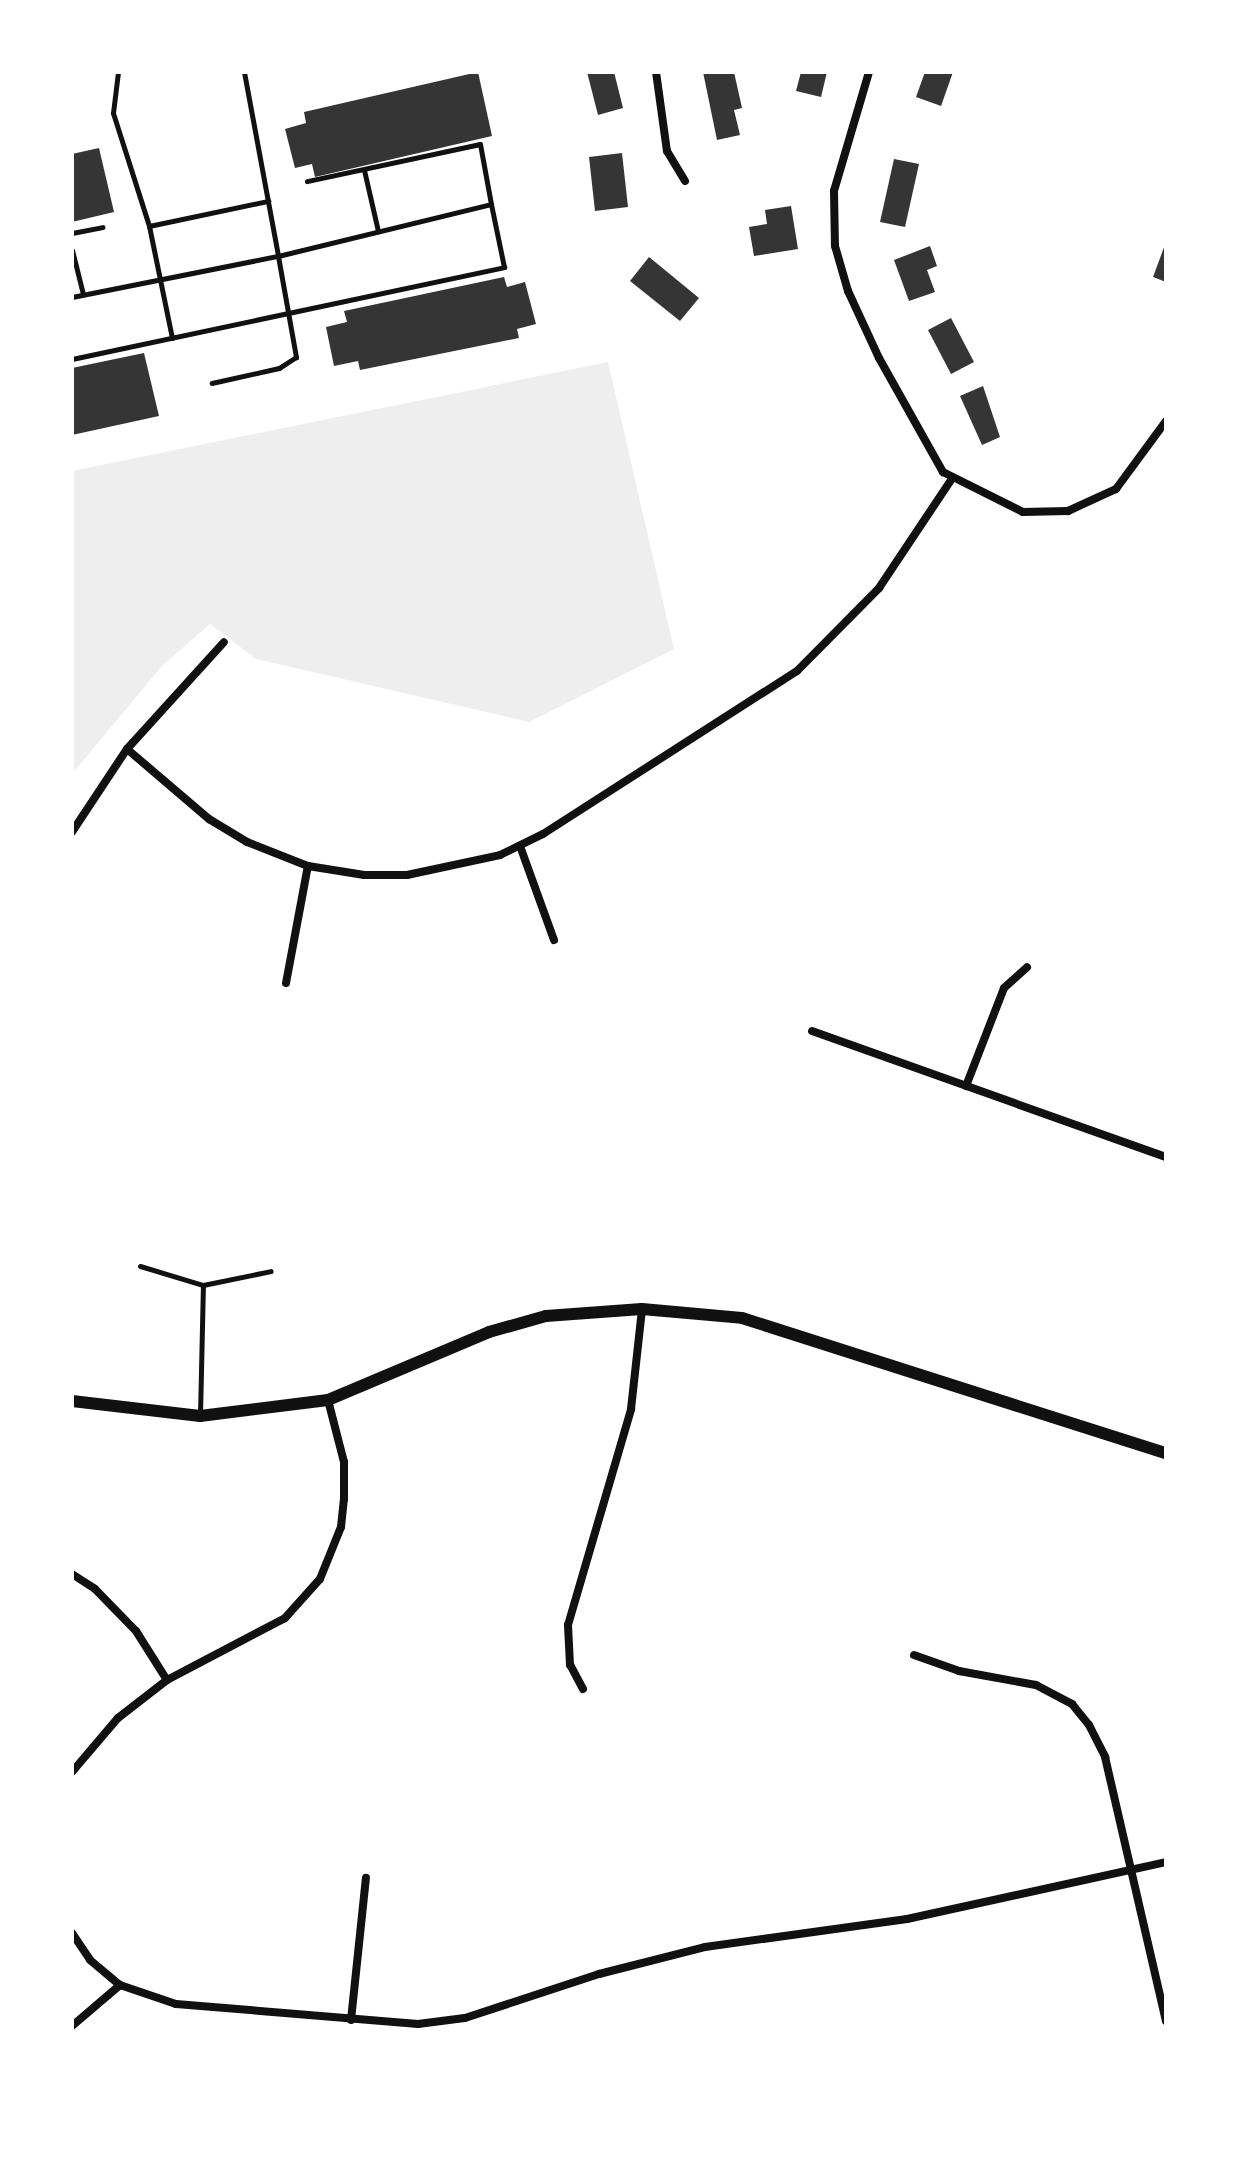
<!DOCTYPE html>
<html>
<head>
<meta charset="utf-8">
<style>
  body { margin:0 }
  #map { position:relative; width:1238px; height:2162px; overflow:hidden; background:#fff; font-family:"Archivo Narrow",sans-serif }
  div>[style] { position:absolute }
  .green>* { inset:0; background:#eee }
  .building>* { inset:0; background:#353535 }
  .service>* { height:5px; margin:-2.5px; padding:0 2.5px; transform-origin:2.5px; border-radius:2.5px; background:#111 }
  .minor>* { height:8px; margin:-4px; padding:0 4px; transform-origin:4px; border-radius:4px; background:#111 }
  .tertiary>* { height:12px; margin:-6px; padding:0 6px; transform-origin:6px; border-radius:6px; background:#111 }
  span { translate:-50% -50%; white-space:nowrap; text-align:center; line-height:1.15; -webkit-text-stroke:6px #fff; paint-order:stroke }
  .frame { position:absolute; inset:0; border:74px solid #fff; pointer-events:none }
</style>
</head>
<body>
<div id="map">
  <div class="green">
    <div style="clip-path:polygon(608px 362px,674px 649px,529px 722px,256px 659px,210px 624px,162px 666px,72px 774px,72px 471px)"></div>
  </div>
  <div class="building">
    <div style="clip-path:polygon(478px 72px,492px 136px,315px 177px,312px 164px,295px 168px,285px 129px,306px 123px,304px 112px)"></div>
    <div style="clip-path:polygon(587px 72px,614px 72px,623px 108px,598px 115px)"></div>
    <div style="clip-path:polygon(703px 72px,734px 72px,742px 108px,734px 110px,740px 135px,717px 140px)"></div>
    <div style="clip-path:polygon(801px 72px,827px 72px,821px 97px,796px 91px)"></div>
    <div style="clip-path:polygon(925px 72px,953px 72px,941px 106px,916px 97px)"></div>
    <div style="clip-path:polygon(99px 148px,114px 212px,72px 222px,72px 154px)"></div>
    <div style="clip-path:polygon(622px 153px,628px 207px,595px 211px,589px 157px)"></div>
    <div style="clip-path:polygon(894px 159px,919px 164px,905px 227px,880px 222px)"></div>
    <div style="clip-path:polygon(791px 206px,798px 249px,754px 256px,749px 227px,767px 224px,765px 210px)"></div>
    <div style="clip-path:polygon(1166px 242px,1166px 282px,1153px 277px)"></div>
    <div style="clip-path:polygon(930px 246px,937px 266px,927px 270px,935px 292px,909px 301px,894px 260px)"></div>
    <div style="clip-path:polygon(649px 257px,699px 298px,680px 321px,630px 281px)"></div>
    <div style="clip-path:polygon(504px 277px,507px 287px,525px 282px,536px 324px,517px 329px,519px 338px,360px 370px,358px 361px,334px 366px,326px 327px,347px 322px,344px 311px)"></div>
    <div style="clip-path:polygon(951px 318px,974px 362px,951px 374px,928px 330px)"></div>
    <div style="clip-path:polygon(144px 353px,159px 416px,72px 435px,72px 368px)"></div>
    <div style="clip-path:polygon(983px 386px,1000px 437px,982px 445px,960px 396px)"></div>
  </div>
  <div class="service">
    <div style="left:118px;top:72px;width:41px;rotate:97deg"></div>
    <div style="left:113px;top:113px;width:119px;rotate:72.3deg"></div>
    <div style="left:244px;top:72px;width:187px;rotate:79.5deg"></div>
    <div style="left:278px;top:256px;width:219px;rotate:-13.7deg"></div>
    <div style="left:491px;top:204px;width:61px;rotate:-100.4deg"></div>
    <div style="left:480px;top:144px;width:177px;rotate:167.9deg"></div>
    <div style="left:364px;top:170px;width:63px;rotate:77.1deg"></div>
    <div style="left:72px;top:233px;width:31px;rotate:-11deg"></div>
    <div style="left:72px;top:250px;width:45px;rotate:76deg"></div>
    <div style="left:72px;top:297px;width:210px;rotate:-11.3deg"></div>
    <div style="left:278px;top:256px;width:103px;rotate:79.9deg"></div>
    <div style="left:296px;top:357px;width:20px;rotate:147deg"></div>
    <div style="left:279px;top:368px;width:69px;rotate:167.4deg"></div>
    <div style="left:172px;top:338px;width:114px;rotate:-101.6deg"></div>
    <div style="left:149px;top:226px;width:122px;rotate:-11.9deg"></div>
    <div style="left:72px;top:359px;width:442px;rotate:-12deg"></div>
    <div style="left:504px;top:267px;width:64px;rotate:-101.7deg"></div>
    <div style="left:140px;top:1266px;width:66px;rotate:16.8deg"></div>
    <div style="left:203px;top:1285px;width:69px;rotate:-11.6deg"></div>
    <div style="left:200px;top:1415px;width:130px;rotate:-88.7deg"></div>
  </div>
  <div class="minor">
    <div style="left:656px;top:72px;width:80px;rotate:82.1deg"></div>
    <div style="left:667px;top:151px;width:35px;rotate:59deg"></div>
    <div style="left:869px;top:72px;width:124px;rotate:106.4deg"></div>
    <div style="left:834px;top:191px;width:55px;rotate:89deg"></div>
    <div style="left:835px;top:246px;width:47px;rotate:73.9deg"></div>
    <div style="left:848px;top:291px;width:74px;rotate:65.2deg"></div>
    <div style="left:879px;top:358px;width:131px;rotate:60.7deg"></div>
    <div style="left:943px;top:472px;width:89px;rotate:26.6deg"></div>
    <div style="left:1023px;top:512px;width:45px;rotate:-1.3deg"></div>
    <div style="left:1068px;top:511px;width:53px;rotate:-24.6deg"></div>
    <div style="left:1116px;top:489px;width:84px;rotate:-53.7deg"></div>
    <div style="left:127px;top:749px;width:108px;rotate:40.5deg"></div>
    <div style="left:209px;top:819px;width:44px;rotate:31.2deg"></div>
    <div style="left:247px;top:842px;width:66px;rotate:21.5deg"></div>
    <div style="left:308px;top:866px;width:57px;rotate:9.1deg"></div>
    <div style="left:364px;top:875px;width:43px"></div>
    <div style="left:407px;top:875px;width:95px;rotate:-12.1deg"></div>
    <div style="left:500px;top:855px;width:48px;rotate:-26deg"></div>
    <div style="left:543px;top:834px;width:302px;rotate:-32.7deg"></div>
    <div style="left:797px;top:671px;width:117px;rotate:-45.3deg"></div>
    <div style="left:879px;top:588px;width:130px;rotate:-56.3deg"></div>
    <div style="left:72px;top:832px;width:100px;rotate:-56.5deg"></div>
    <div style="left:127px;top:749px;width:144px;rotate:-47.8deg"></div>
    <div style="left:520px;top:846px;width:100px;rotate:70.1deg"></div>
    <div style="left:286px;top:983px;width:119px;rotate:-79.4deg"></div>
    <div style="left:812px;top:1031px;width:376px;rotate:19.6deg"></div>
    <div style="left:966px;top:1086px;width:105px;rotate:-68.8deg"></div>
    <div style="left:1004px;top:988px;width:31px;rotate:-42deg"></div>
    <div style="left:72px;top:1574px;width:27px;rotate:33deg"></div>
    <div style="left:95px;top:1589px;width:59px;rotate:45.7deg"></div>
    <div style="left:136px;top:1631px;width:58px;rotate:57.7deg"></div>
    <div style="left:914px;top:1655px;width:48px;rotate:19.6deg"></div>
    <div style="left:959px;top:1671px;width:78px;rotate:10.3deg"></div>
    <div style="left:1036px;top:1685px;width:41px;rotate:27.8deg"></div>
    <div style="left:1072px;top:1704px;width:27px;rotate:51deg"></div>
    <div style="left:1089px;top:1725px;width:36px;rotate:63deg"></div>
    <div style="left:1105px;top:1757px;width:271px;rotate:77deg"></div>
    <div style="left:583px;top:1689px;width:27px;rotate:-118deg"></div>
    <div style="left:570px;top:1665px;width:40px;rotate:-92.9deg"></div>
    <div style="left:568px;top:1625px;width:225px;rotate:-73.7deg"></div>
    <div style="left:631px;top:1409px;width:101px;rotate:-83.7deg"></div>
    <div style="left:72px;top:1772px;width:71px;rotate:-49.6deg"></div>
    <div style="left:118px;top:1718px;width:62px;rotate:-37.8deg"></div>
    <div style="left:167px;top:1680px;width:133px;rotate:-27.7deg"></div>
    <div style="left:285px;top:1618px;width:52px;rotate:-48.1deg"></div>
    <div style="left:320px;top:1579px;width:56px;rotate:-68deg"></div>
    <div style="left:341px;top:1527px;width:28px;rotate:-84deg"></div>
    <div style="left:344px;top:1499px;width:37px;rotate:-90deg"></div>
    <div style="left:344px;top:1462px;width:64px;rotate:-104.5deg"></div>
    <div style="left:72px;top:1933px;width:32px;rotate:56deg"></div>
    <div style="left:90px;top:1960px;width:39px;rotate:40deg"></div>
    <div style="left:120px;top:1985px;width:59px;rotate:18.7deg"></div>
    <div style="left:176px;top:2004px;width:243px;rotate:4.7deg"></div>
    <div style="left:418px;top:2024px;width:47px;rotate:-7.3deg"></div>
    <div style="left:465px;top:2018px;width:141px;rotate:-18.2deg"></div>
    <div style="left:599px;top:1974px;width:109px;rotate:-14.3deg"></div>
    <div style="left:705px;top:1947px;width:204px;rotate:-7.9deg"></div>
    <div style="left:907px;top:1919px;width:265px;rotate:-12.4deg"></div>
    <div style="left:351px;top:2020px;width:143px;rotate:-84deg"></div>
    <div style="left:72px;top:2026px;width:63px;rotate:-40.5deg"></div>
  </div>
  <div class="tertiary">
    <div style="left:72px;top:1401px;width:129px;rotate:6.7deg"></div>
    <div style="left:200px;top:1416px;width:129px;rotate:-7.1deg"></div>
    <div style="left:328px;top:1400px;width:175px;rotate:-22.9deg"></div>
    <div style="left:489px;top:1332px;width:59px;rotate:-15.7deg"></div>
    <div style="left:546px;top:1316px;width:96px;rotate:-4.2deg"></div>
    <div style="left:642px;top:1309px;width:100px;rotate:5.1deg"></div>
    <div style="left:742px;top:1318px;width:445px;rotate:17.7deg"></div>
  </div>
  <div class="frame"></div>
</div>
</body>
</html>
